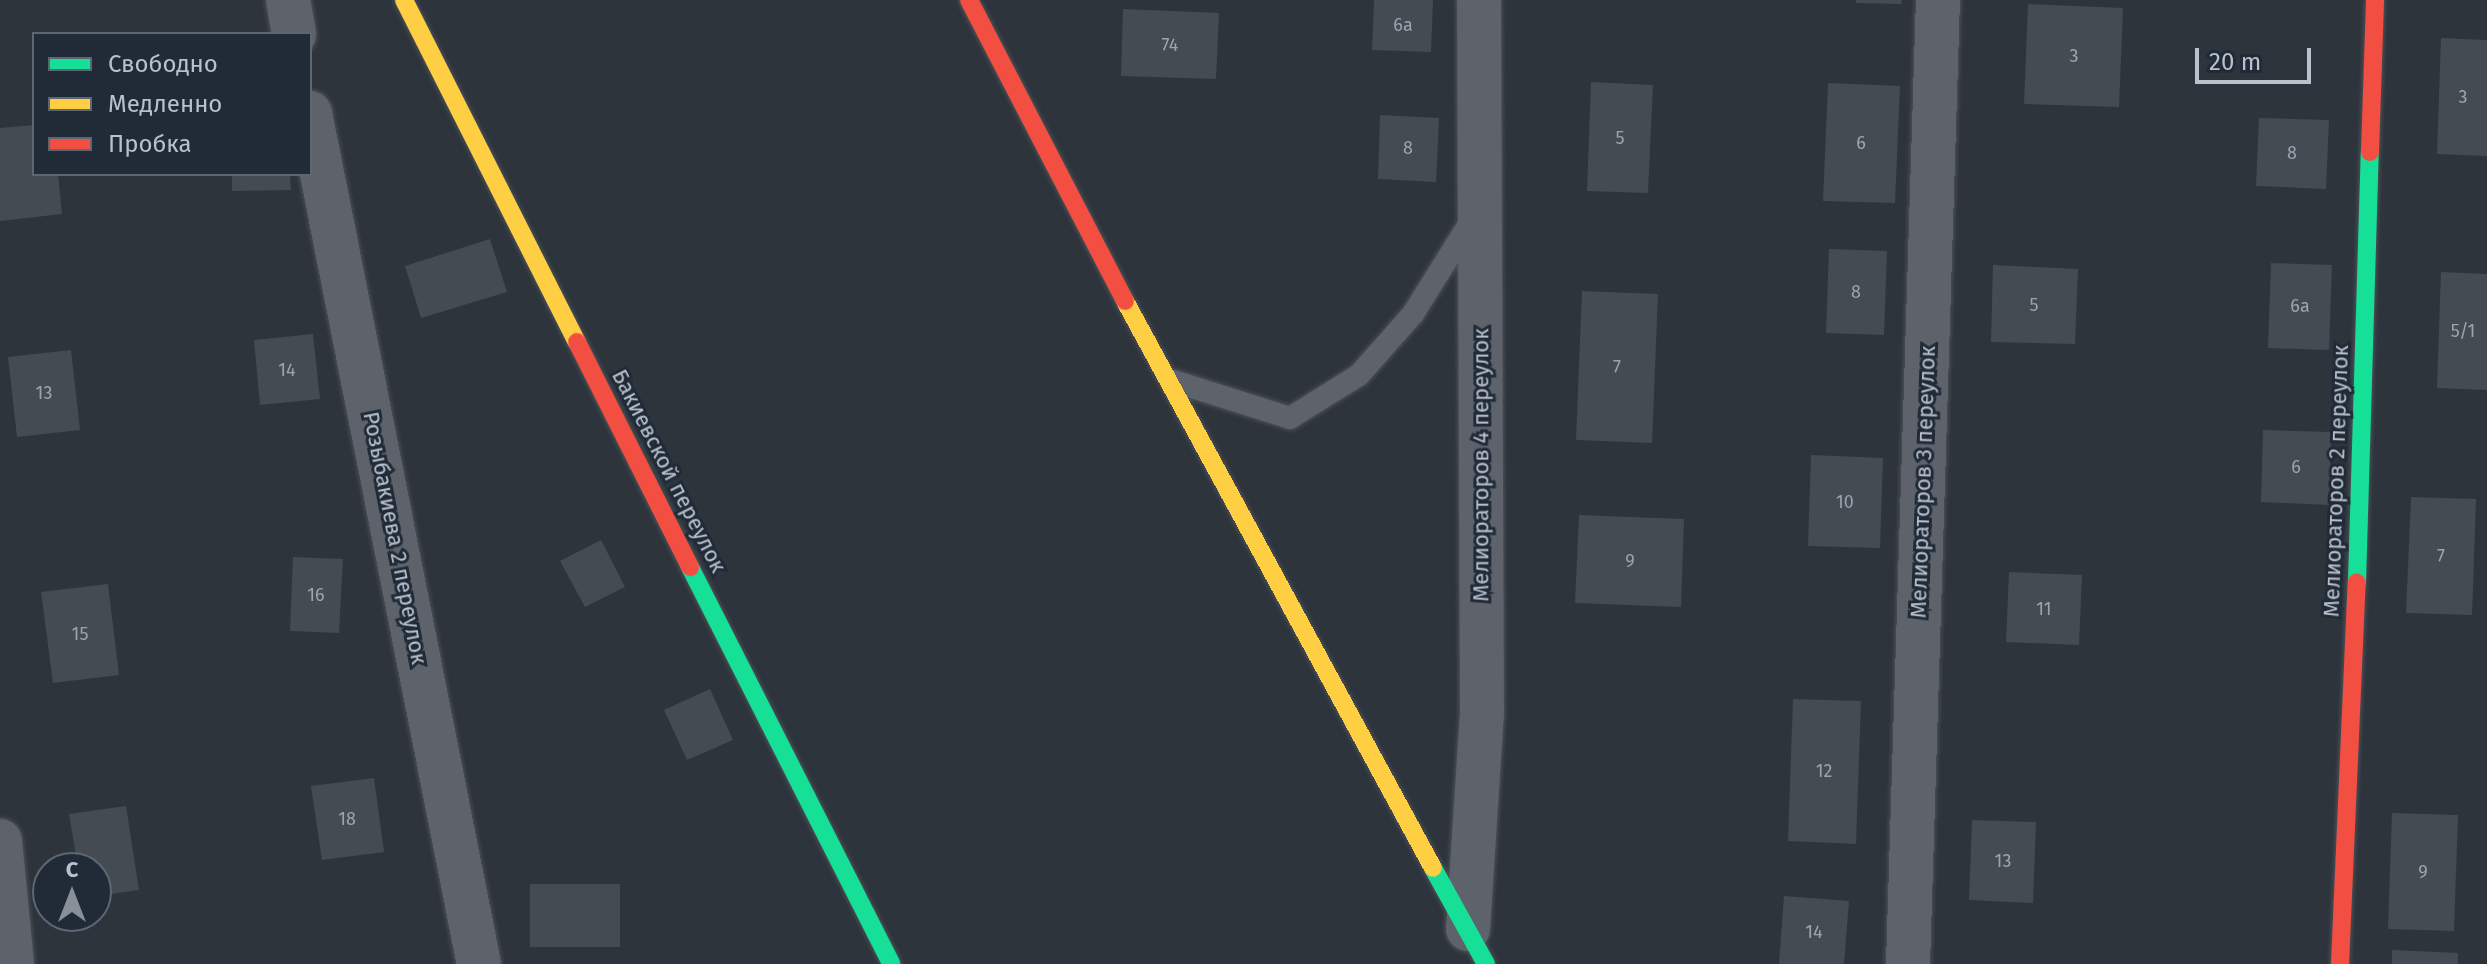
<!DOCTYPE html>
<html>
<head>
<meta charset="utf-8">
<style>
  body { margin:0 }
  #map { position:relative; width:2487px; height:964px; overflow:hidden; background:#2d343c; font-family:"Fira Sans",sans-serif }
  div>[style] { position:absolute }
  .building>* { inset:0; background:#454b52 }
  .roads { filter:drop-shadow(0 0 2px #4c5056) drop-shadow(0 0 2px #4c5056) }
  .lane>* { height:22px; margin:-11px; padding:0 11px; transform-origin:11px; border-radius:11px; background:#5e626a }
  .street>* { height:44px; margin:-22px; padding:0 22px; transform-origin:22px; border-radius:22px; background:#5e626a }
  .fast>* { height:18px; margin:-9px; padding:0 9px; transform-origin:9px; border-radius:9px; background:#16e098 }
  .slow>* { height:18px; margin:-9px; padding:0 9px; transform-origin:9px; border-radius:9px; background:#ffcf43 }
  .jam>* { height:18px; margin:-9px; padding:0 9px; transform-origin:9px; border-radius:9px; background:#f24e42 }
  span { translate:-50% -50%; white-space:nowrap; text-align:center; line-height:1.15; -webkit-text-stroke:6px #202b37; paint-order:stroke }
  .number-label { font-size:18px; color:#9ca4ae }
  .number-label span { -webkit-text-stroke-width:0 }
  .street-label { font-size:22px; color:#b9c1cc }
  .legend { position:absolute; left:32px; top:32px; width:280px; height:144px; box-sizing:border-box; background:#202b37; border:2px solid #5d6773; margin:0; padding:10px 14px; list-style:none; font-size:24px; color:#b9c1cc }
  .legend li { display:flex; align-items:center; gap:16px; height:40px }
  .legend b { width:40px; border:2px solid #5d6773 }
  .north { position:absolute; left:32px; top:852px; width:80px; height:80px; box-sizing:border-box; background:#202b37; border:2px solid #5d6773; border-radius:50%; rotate:0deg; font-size:22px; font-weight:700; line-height:32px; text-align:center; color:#b9c1cc }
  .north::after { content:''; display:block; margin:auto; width:28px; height:36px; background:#88909a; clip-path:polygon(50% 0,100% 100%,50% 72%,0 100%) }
  .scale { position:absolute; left:2195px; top:48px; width:116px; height:36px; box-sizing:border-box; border:4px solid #b9c1cc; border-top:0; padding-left:10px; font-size:24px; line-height:28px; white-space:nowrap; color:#b9c1cc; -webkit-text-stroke:6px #202b37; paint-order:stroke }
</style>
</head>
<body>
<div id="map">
  <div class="building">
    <div style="clip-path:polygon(1374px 0,1433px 0,1431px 52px,1372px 50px)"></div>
    <div style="clip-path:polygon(1856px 0,1902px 0,1901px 4px,1856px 3px)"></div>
    <div style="clip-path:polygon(2028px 4px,2123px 8px,2119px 107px,2024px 104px)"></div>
    <div style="clip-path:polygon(1123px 9px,1219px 13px,1216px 79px,1121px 76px)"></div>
    <div style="clip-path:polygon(2441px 38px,2487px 40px,2487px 156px,2437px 154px)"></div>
    <div style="clip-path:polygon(1591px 82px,1653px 85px,1648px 193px,1587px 191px)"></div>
    <div style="clip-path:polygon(1828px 83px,1900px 86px,1895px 203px,1823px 201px)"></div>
    <div style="clip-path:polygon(1380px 115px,1439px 118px,1436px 182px,1378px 179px)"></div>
    <div style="clip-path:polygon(2259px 118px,2329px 120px,2326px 189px,2256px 186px)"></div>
    <div style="clip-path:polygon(34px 125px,34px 174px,58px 174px,62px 214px,0 221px,0 128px)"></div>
    <div style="clip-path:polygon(232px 174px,290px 174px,291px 190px,232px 191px)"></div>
    <div style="clip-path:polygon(490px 239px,507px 292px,421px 318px,405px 266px)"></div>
    <div style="clip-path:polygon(1829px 249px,1887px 251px,1884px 335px,1826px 333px)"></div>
    <div style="clip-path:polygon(2271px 263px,2332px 265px,2329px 350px,2268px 348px)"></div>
    <div style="clip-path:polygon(1993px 265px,2078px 269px,2075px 344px,1991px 342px)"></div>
    <div style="clip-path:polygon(2441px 272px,2487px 274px,2487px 390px,2437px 388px)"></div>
    <div style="clip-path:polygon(1582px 291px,1658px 294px,1652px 443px,1576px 440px)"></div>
    <div style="clip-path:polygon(313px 334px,320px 399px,260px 405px,254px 340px)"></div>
    <div style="clip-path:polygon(71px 350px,80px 430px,17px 437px,8px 357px)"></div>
    <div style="clip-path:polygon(2263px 430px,2331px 432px,2329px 505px,2261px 502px)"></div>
    <div style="clip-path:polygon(1811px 455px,1883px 458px,1880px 548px,1808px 546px)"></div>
    <div style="clip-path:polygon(2411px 497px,2476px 499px,2472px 615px,2406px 613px)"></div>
    <div style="clip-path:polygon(1579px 515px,1684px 519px,1681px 607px,1575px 603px)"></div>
    <div style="clip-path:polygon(601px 540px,625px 587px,585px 607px,560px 561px)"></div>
    <div style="clip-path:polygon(293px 557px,343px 559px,339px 633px,290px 631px)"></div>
    <div style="clip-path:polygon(2009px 572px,2082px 575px,2079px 645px,2006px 642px)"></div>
    <div style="clip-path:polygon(108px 584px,119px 675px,53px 683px,41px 592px)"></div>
    <div style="clip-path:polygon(710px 689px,733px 740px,687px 760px,664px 710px)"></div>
    <div style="clip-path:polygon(1793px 699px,1861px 701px,1856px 844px,1788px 841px)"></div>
    <div style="clip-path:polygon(374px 778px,384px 852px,322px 860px,311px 786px)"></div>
    <div style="clip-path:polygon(126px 806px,139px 890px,96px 896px,96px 868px,78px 868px,69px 814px)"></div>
    <div style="clip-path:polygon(2392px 813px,2458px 815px,2454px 931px,2388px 929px)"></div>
    <div style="clip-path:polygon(1972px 820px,2036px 822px,2033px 903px,1969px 900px)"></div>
    <div style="clip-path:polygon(530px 884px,620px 884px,620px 947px,530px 947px)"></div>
    <div style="clip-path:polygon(1784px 896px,1849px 901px,1844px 964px,1779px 964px)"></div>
    <div style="clip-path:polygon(2392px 950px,2458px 953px,2458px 964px,2392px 964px)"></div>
  </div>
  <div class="roads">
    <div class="lane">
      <div style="left:1170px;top:380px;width:126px;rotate:17.6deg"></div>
      <div style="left:1290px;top:418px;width:81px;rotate:-31.9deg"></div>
      <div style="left:1359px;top:375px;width:81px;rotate:-48.5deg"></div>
      <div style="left:1413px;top:314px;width:113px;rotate:-58deg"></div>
    </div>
    <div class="street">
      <div style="left:288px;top:0;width:35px;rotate:80deg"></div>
      <div style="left:310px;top:113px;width:868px;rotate:78.77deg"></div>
      <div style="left:0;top:841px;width:124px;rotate:84.4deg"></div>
      <div style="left:1468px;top:929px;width:215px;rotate:-86.3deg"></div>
      <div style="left:1482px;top:714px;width:714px;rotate:-90.24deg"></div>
      <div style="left:1908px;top:964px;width:964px;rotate:-88.22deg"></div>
    </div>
    <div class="fast">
      <div style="left:690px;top:567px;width:445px;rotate:63.1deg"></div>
      <div style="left:2357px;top:582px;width:430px;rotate:-88.3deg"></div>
      <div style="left:1433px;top:868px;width:110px;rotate:61.1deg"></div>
    </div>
    <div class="slow">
      <div style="left:404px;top:0;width:383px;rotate:63.2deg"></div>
      <div style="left:1125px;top:301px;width:645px;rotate:61.49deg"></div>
    </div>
    <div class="jam">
      <div style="left:969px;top:0;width:339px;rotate:62.6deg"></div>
      <div style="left:2370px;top:152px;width:152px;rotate:-88.1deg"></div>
      <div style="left:577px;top:342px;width:252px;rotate:63.3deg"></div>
      <div style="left:2340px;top:964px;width:382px;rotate:-87.5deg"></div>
    </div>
  </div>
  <div class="number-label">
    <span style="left:1403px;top:25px">6а</span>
    <span style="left:1170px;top:45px">74</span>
    <span style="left:2074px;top:56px">3</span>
    <span style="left:2463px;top:97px">3</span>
    <span style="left:1620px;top:138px">5</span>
    <span style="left:1861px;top:143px">6</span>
    <span style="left:1408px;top:148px">8</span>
    <span style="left:2292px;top:153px">8</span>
    <span style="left:1856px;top:292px">8</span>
    <span style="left:2034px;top:305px">5</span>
    <span style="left:2300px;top:306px">6а</span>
    <span style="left:2463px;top:331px">5/1</span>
    <span style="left:1617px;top:367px">7</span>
    <span style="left:287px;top:370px">14</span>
    <span style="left:44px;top:393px">13</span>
    <span style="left:2296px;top:467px">6</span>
    <span style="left:1845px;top:502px">10</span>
    <span style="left:2441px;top:556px">7</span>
    <span style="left:1630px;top:561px">9</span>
    <span style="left:316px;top:595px">16</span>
    <span style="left:2044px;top:609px">11</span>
    <span style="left:80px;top:634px">15</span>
    <span style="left:1824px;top:771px">12</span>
    <span style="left:347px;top:819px">18</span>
    <span style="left:2003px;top:861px">13</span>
    <span style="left:2423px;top:872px">9</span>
    <span style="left:1814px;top:932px">14</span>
  </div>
  <div class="street-label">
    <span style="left:1481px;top:465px;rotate:-90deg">Мелиораторов 4 переулок</span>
    <span style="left:669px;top:471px;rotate:63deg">Бакиевской переулок</span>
    <span style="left:2336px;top:481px;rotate:-88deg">Мелиораторов 2 переулок</span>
    <span style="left:1923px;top:482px;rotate:-88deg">Мелиораторов 3 переулок</span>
    <span style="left:395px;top:538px;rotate:79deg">Розыбакиева 2 переулок</span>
  </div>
  <ul class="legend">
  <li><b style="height:10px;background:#16e098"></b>Свободно</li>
  <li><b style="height:10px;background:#ffcf43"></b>Медленно</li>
  <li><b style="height:10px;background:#f24e42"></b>Пробка</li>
  </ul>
  <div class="north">С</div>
  <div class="scale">20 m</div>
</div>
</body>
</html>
